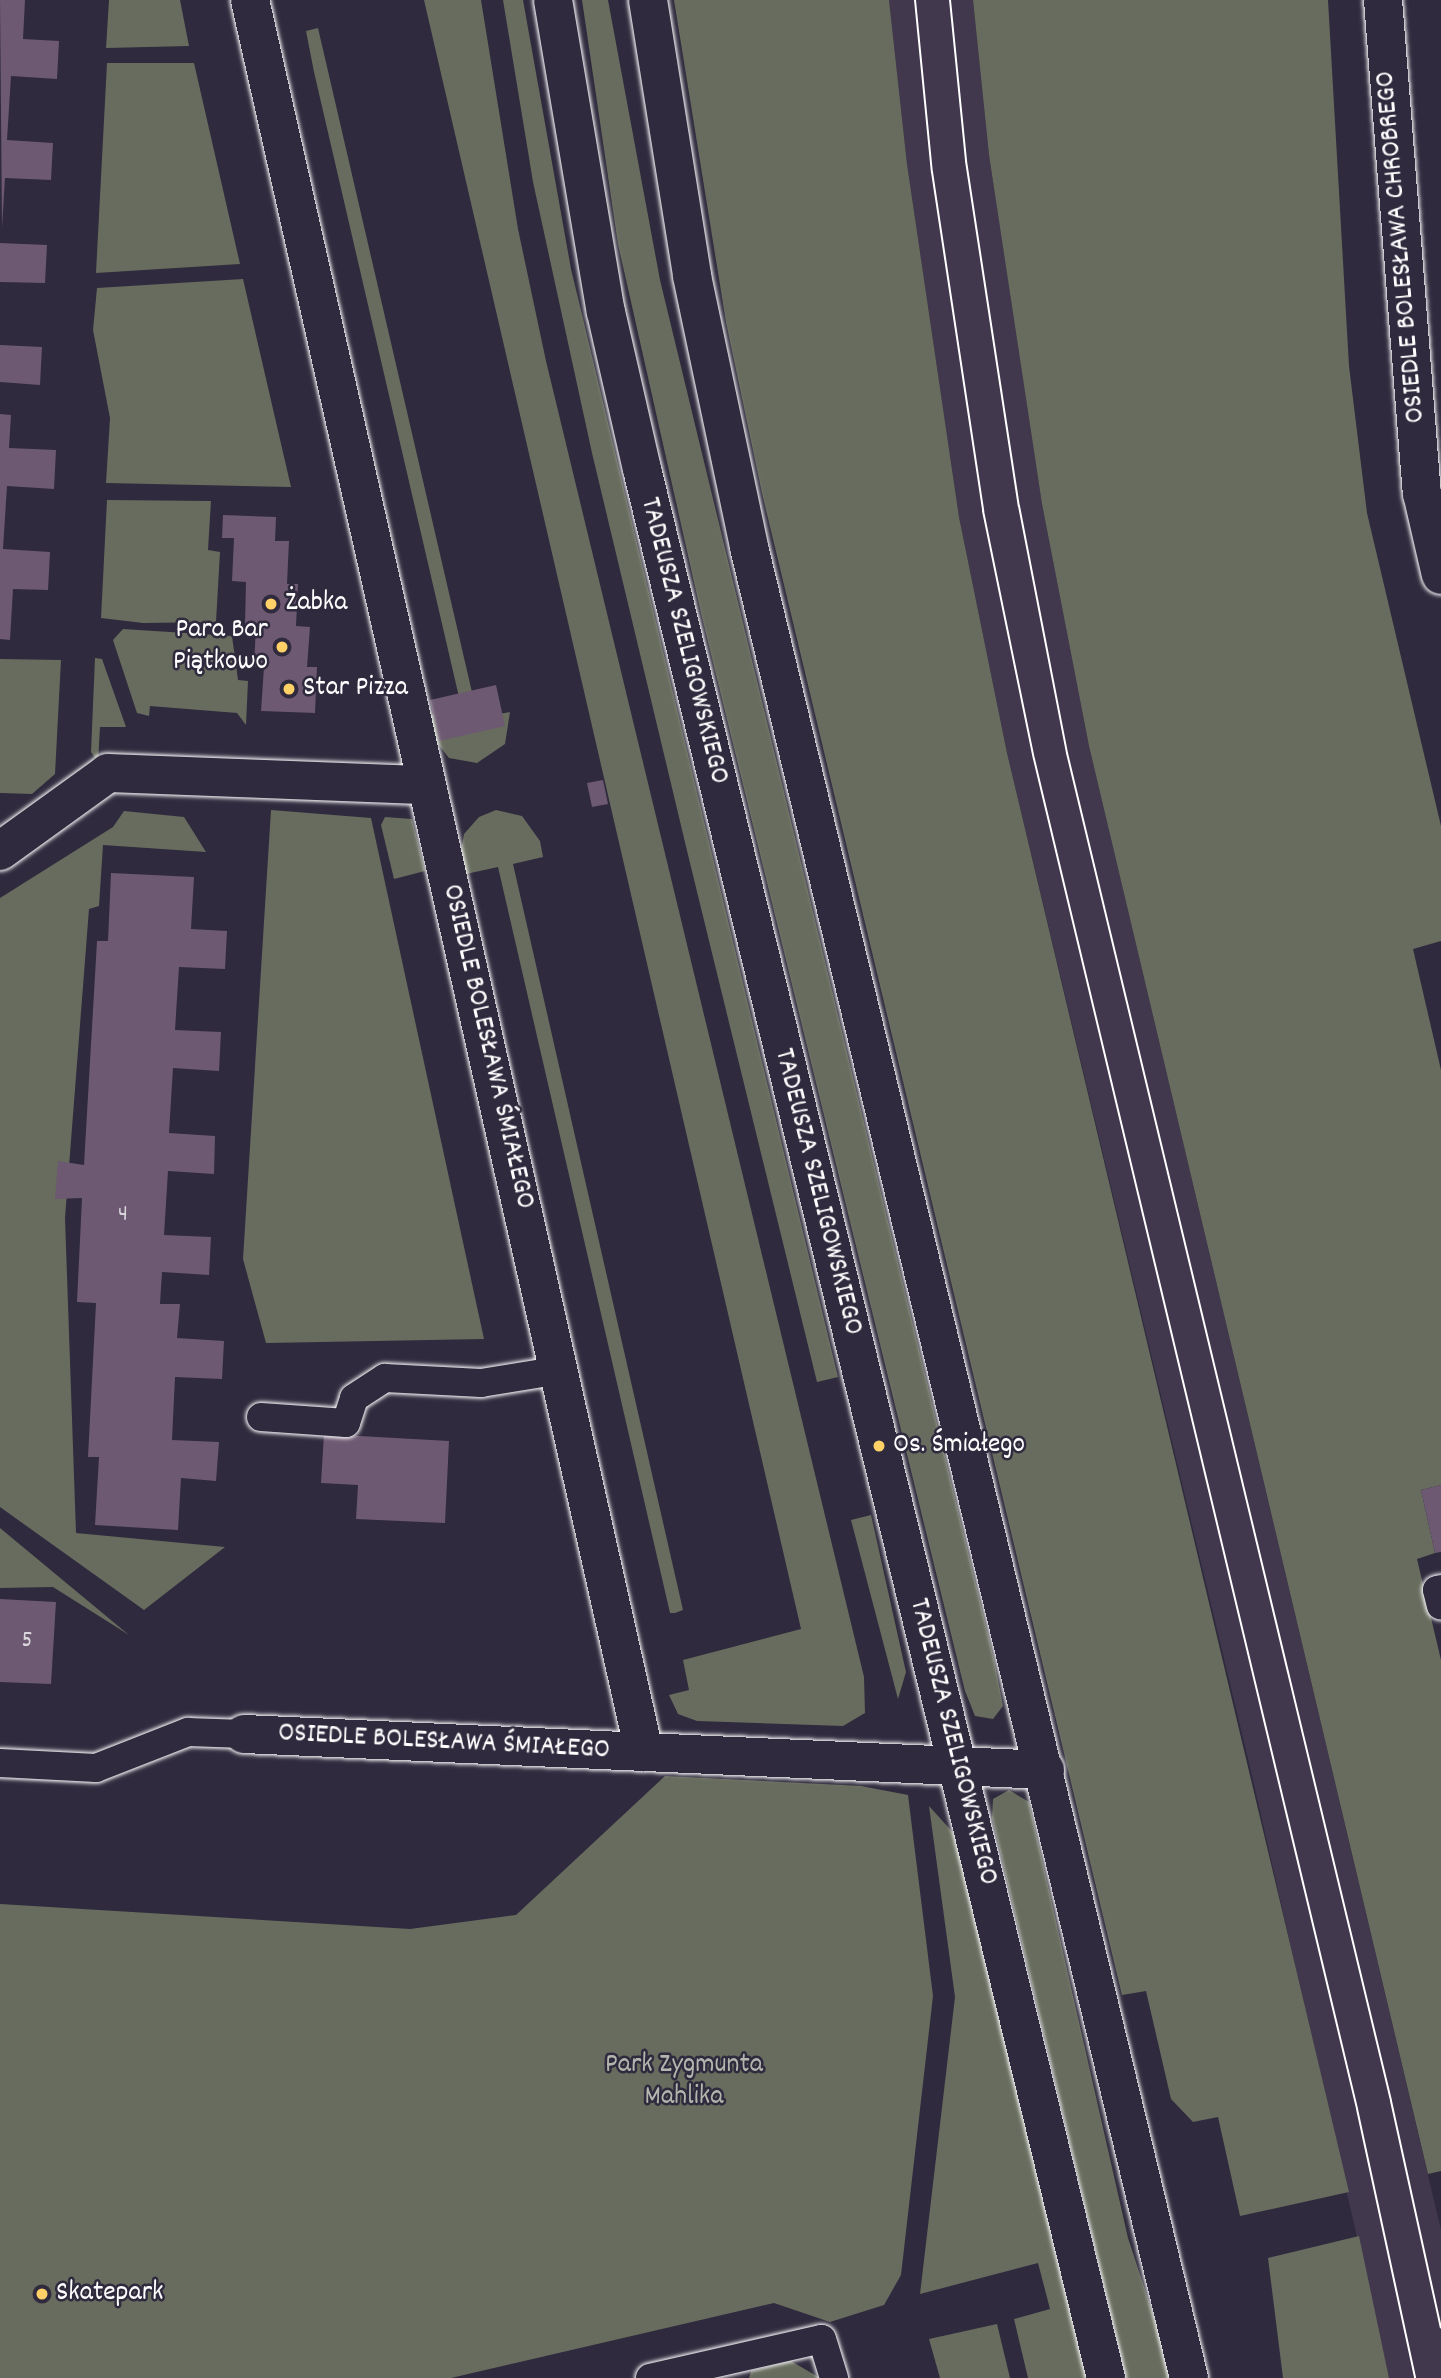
<!DOCTYPE html>
<html>
<head>
<meta charset="utf-8">
<style>
  body { margin:0 }
  #map { position:relative; width:1441px; height:2378px; overflow:hidden; background:#2f2a3d; font-family:Dekko,sans-serif }
  div>[style] { position:absolute }
  .built>* { inset:0; background:#42384d }
  .green>* { inset:0; background:#676c5e }
  .building>* { inset:0; background:#6d5971 }
  .roads { filter:drop-shadow(0 0 2px #fff) drop-shadow(0 0 2px #fff) }
  .lane>* { height:28px; margin:-14px; padding:0 14px; transform-origin:14px; border-radius:14px; background:#2f2a3d }
  .street>* { height:38px; margin:-19px; padding:0 19px; transform-origin:19px; border-radius:19px; background:#2f2a3d }
  .secondary>* { height:38px; margin:-19px; padding:0 19px; transform-origin:19px; border-radius:19px; background:#2f2a3d }
  .tram>* { height:2px; margin:-1px; padding:0 1px; transform-origin:1px; border-radius:1px; background:#fff }
  .dots>* { width:19px; height:19px; translate:-50% -50%; box-sizing:border-box; border:4px solid #2f2a3d; border-radius:50% }
  span { translate:-50% -50%; white-space:nowrap; text-align:center; line-height:1.15; -webkit-text-stroke:5px #2f2a3d; paint-order:stroke }
  .number-label { font-size:24px; color:#dad6dc }
  .number-label span { -webkit-text-stroke-width:0 }
  .street-label { font-size:28px; color:#fff }
  .poi-label { font-size:28px; color:#fff }
  .left { translate:0 -50%; text-align:left }
  .right { translate:-100% -50%; text-align:right }
  .park-label { font-size:28px; color:#b3b6ae }
</style>
</head>
<body>
<div id="map">
  <div class="built">
    <div style="clip-path:polygon(889px 0,973px 0,989px 155px,1042px 504px,1089px 746px,1441px 2230px,1441px 2378px,1389px 2378px,1250px 1767px,1007px 753px,959px 517px,907px 164px)"></div>
  </div>
  <div class="green">
    <div style="clip-path:polygon(109px 0,180px 0,189px 46px,106px 48px)"></div>
    <div style="clip-path:polygon(424px 0,481px 0,518px 229px,546px 361px,864px 1677px,865px 1713px,843px 1726px,697px 1721px,678px 1714px,669px 1695px,689px 1690px,683px 1660px,801px 1629px)"></div>
    <div style="clip-path:polygon(503px 0,523px 0,571px 269px,838px 1377px,817px 1382px,689px 859px,592px 453px,533px 182px)"></div>
    <div style="clip-path:polygon(582px 0,608px 0,660px 280px,994px 1659px,1003px 1706px,993px 1719px,975px 1716px,965px 1691px,701px 613px,618px 244px)"></div>
    <div style="clip-path:polygon(674px 0,889px 0,907px 164px,959px 517px,1007px 753px,1349px 2192px,1240px 2216px,1218px 2117px,1193px 2122px,1171px 2099px,1146px 1991px,1122px 1995px,762px 493px,726px 322px)"></div>
    <div style="clip-path:polygon(973px 0,1328px 0,1349px 366px,1367px 513px,1441px 826px,1441px 941px,1413px 949px,1441px 1070px,1441px 1485px,1421px 1490px,1435px 1553px,1417px 1559px,1441px 1660px,1441px 2171px,1428px 2174px,1089px 746px,1042px 504px,989px 155px)"></div>
    <div style="clip-path:polygon(318px 28px,478px 718px,510px 712px,505px 744px,477px 763px,449px 758px,434px 739px,430px 715px,462px 710px,314px 72px,306px 31px)"></div>
    <div style="clip-path:polygon(107px 63px,194px 63px,240px 264px,96px 273px)"></div>
    <div style="clip-path:polygon(243px 279px,291px 487px,106px 483px,110px 418px,93px 330px,97px 288px)"></div>
    <div style="clip-path:polygon(107px 500px,211px 501px,208px 550px,220px 552px,216px 622px,143px 623px,101px 618px)"></div>
    <div style="clip-path:polygon(123px 629px,232px 636px,238px 680px,248px 681px,246px 725px,237px 713px,150px 706px,149px 716px,137px 713px,113px 640px)"></div>
    <div style="clip-path:polygon(95px 658px,102px 659px,126px 727px,100px 727px,98px 762px,91px 752px)"></div>
    <div style="clip-path:polygon(0 659px,61px 660px,55px 774px,32px 794px,0 793px)"></div>
    <div style="clip-path:polygon(271px 810px,371px 818px,484px 1339px,266px 1343px,243px 1259px)"></div>
    <div style="clip-path:polygon(496px 810px,522px 816px,540px 841px,543px 857px,513px 864px,683px 1610px,675px 1613px,670px 1613px,498px 867px,466px 874px,461px 852px,464px 834px,479px 817px)"></div>
    <div style="clip-path:polygon(124px 811px,184px 817px,206px 852px,103px 845px,99px 906px,89px 909px,65px 1218px,76px 1533px,225px 1547px,144px 1610px,0 1507px,0 898px,113px 827px)"></div>
    <div style="clip-path:polygon(385px 817px,412px 819px,425px 871px,394px 879px,381px 825px)"></div>
    <div style="clip-path:polygon(871px 1515px,906px 1672px,898px 1699px,851px 1520px)"></div>
    <div style="clip-path:polygon(0 1528px,129px 1635px,53px 1587px,0 1588px)"></div>
    <div style="clip-path:polygon(665px 1776px,861px 1786px,908px 1795px,933px 1996px,901px 2275px,884px 2305px,830px 2322px,774px 2303px,451px 2378px,0 2378px,0 1904px,410px 1929px,516px 1915px)"></div>
    <div style="clip-path:polygon(1009px 1790px,1029px 1802px,1128px 2238px,1174px 2378px,1126px 2378px,992px 1818px,993px 1799px)"></div>
    <div style="clip-path:polygon(929px 1806px,958px 1838px,1087px 2378px,1028px 2378px,1014px 2319px,1050px 2309px,1038px 2263px,920px 2294px,955px 1997px)"></div>
    <div style="clip-path:polygon(1359px 2236px,1389px 2378px,1283px 2378px,1268px 2258px)"></div>
    <div style="clip-path:polygon(997px 2324px,1010px 2378px,940px 2378px,929px 2339px)"></div>
    <div style="clip-path:polygon(791px 2361px,820px 2378px,749px 2378px,751px 2371px)"></div>
  </div>
  <div class="building">
    <div style="clip-path:polygon(0 0,25px 0,23px 39px,59px 41px,57px 79px,11px 76px,7px 140px,53px 143px,52px 161px,51px 180px,5px 178px,2px 228px)"></div>
    <div style="clip-path:polygon(0 243px,47px 245px,45px 283px,0 282px)"></div>
    <div style="clip-path:polygon(0 345px,42px 347px,40px 385px,0 382px)"></div>
    <div style="clip-path:polygon(0 414px,11px 415px,9px 448px,56px 450px,54px 489px,7px 486px,3px 549px,50px 552px,48px 590px,13px 589px,10px 640px,0 639px)"></div>
    <div style="clip-path:polygon(223px 515px,276px 517px,275px 541px,289px 541px,287px 584px,298px 584px,296px 626px,310px 627px,307px 667px,317px 667px,315px 713px,261px 711px,264px 667px,254px 667px,256px 624px,245px 624px,246px 582px,232px 581px,234px 538px,222px 538px)"></div>
    <div style="clip-path:polygon(496px 685px,505px 726px,439px 741px,430px 700px)"></div>
    <div style="clip-path:polygon(603px 780px,608px 804px,592px 807px,587px 783px)"></div>
    <div style="clip-path:polygon(111px 873px,194px 877px,191px 929px,227px 931px,225px 969px,179px 967px,175px 1030px,221px 1032px,220px 1051px,219px 1071px,173px 1068px,169px 1133px,215px 1136px,214px 1174px,168px 1171px,164px 1235px,211px 1237px,209px 1275px,162px 1272px,160px 1304px,180px 1304px,177px 1338px,224px 1341px,222px 1379px,175px 1377px,172px 1440px,219px 1442px,216px 1481px,181px 1478px,178px 1530px,95px 1525px,99px 1457px,88px 1457px,96px 1303px,77px 1302px,82px 1198px,55px 1199px,58px 1161px,84px 1165px,97px 941px,108px 941px)"></div>
    <div style="clip-path:polygon(324px 1434px,449px 1441px,445px 1523px,356px 1519px,358px 1485px,321px 1483px)"></div>
    <div style="clip-path:polygon(1441px 1485px,1441px 1552px,1435px 1553px,1421px 1490px)"></div>
    <div style="clip-path:polygon(0 1599px,56px 1602px,51px 1684px,0 1682px)"></div>
  </div>
  <div class="roads">
    <div class="lane">
      <div style="left:261px;top:1417px;width:85px;rotate:4deg"></div>
      <div style="left:346px;top:1423px;width:26px;rotate:-72deg"></div>
      <div style="left:354px;top:1398px;width:37px;rotate:-33deg"></div>
      <div style="left:385px;top:1378px;width:96px;rotate:3deg"></div>
      <div style="left:481px;top:1383px;width:81px;rotate:-9.2deg"></div>
      <div style="left:1441px;top:1589px;width:4px;rotate:166deg"></div>
      <div style="left:1437px;top:1590px;width:16px;rotate:76deg"></div>
      <div style="left:0;top:1763px;width:96px;rotate:3deg"></div>
      <div style="left:96px;top:1768px;width:99px;rotate:-21.4deg"></div>
      <div style="left:188px;top:1732px;width:56px;rotate:2deg"></div>
      <div style="left:650px;top:2378px;width:176px;rotate:-12.8deg"></div>
      <div style="left:822px;top:2339px;width:41px;rotate:72.9deg"></div>
    </div>
    <div class="street">
      <div style="left:250px;top:0;width:805px;rotate:77.29deg"></div>
      <div style="left:1383px;top:0;width:495px;rotate:85.5deg"></div>
      <div style="left:1422px;top:493px;width:84px;rotate:77deg"></div>
      <div style="left:0;top:851px;width:133px;rotate:-35.8deg"></div>
      <div style="left:108px;top:773px;width:319px;rotate:2.2deg"></div>
      <div style="left:427px;top:785px;width:991px;rotate:77.35deg"></div>
      <div style="left:244px;top:1734px;width:802px;rotate:2.57deg"></div>
    </div>
    <div class="secondary">
      <div style="left:553px;top:0;width:316px;rotate:80.4deg"></div>
      <div style="left:606px;top:312px;width:161px;rotate:77.1deg"></div>
      <div style="left:642px;top:469px;width:1965px;rotate:76.34deg"></div>
      <div style="left:648px;top:0;width:279px;rotate:80.9deg"></div>
      <div style="left:692px;top:276px;width:277px;rotate:78.1deg"></div>
      <div style="left:749px;top:547px;width:1883px;rotate:76.49deg"></div>
    </div>
  </div>
  <div class="tram">
    <div style="left:915px;top:0;width:173px;rotate:84.4deg"></div>
    <div style="left:932px;top:172px;width:343px;rotate:81.4deg"></div>
    <div style="left:983px;top:511px;width:253px;rotate:78.4deg"></div>
    <div style="left:1034px;top:759px;width:1388px;rotate:76.54deg"></div>
    <div style="left:1357px;top:2109px;width:275px;rotate:77.8deg"></div>
    <div style="left:950px;top:0;width:162px;rotate:84.3deg"></div>
    <div style="left:966px;top:161px;width:349px;rotate:81.3deg"></div>
    <div style="left:1019px;top:506px;width:252px;rotate:79deg"></div>
    <div style="left:1067px;top:753px;width:1386px;rotate:76.48deg"></div>
    <div style="left:1391px;top:2101px;width:232px;rotate:77.6deg"></div>
  </div>
  <div class="dots">
    <div style="left:271px;top:604px;background:#ffd166"></div>
    <div style="left:282px;top:647px;background:#ffd166"></div>
    <div style="left:289px;top:689px;background:#ffd166"></div>
    <div style="left:879px;top:1446px;background:#ffd166"></div>
    <div style="left:42px;top:2294px;background:#ffd166"></div>
  </div>
  <div class="number-label">
    <span style="left:123px;top:1216px">4</span>
    <span style="left:27px;top:1642px">5</span>
  </div>
  <div class="street-label">
    <span style="left:1402px;top:247px;rotate:-95deg">OSIEDLE BOLESŁAWA CHROBREGO</span>
    <span style="left:683px;top:641px;rotate:76deg">TADEUSZA SZELIGOWSKIEGO</span>
    <span style="left:487px;top:1047px;rotate:77deg">OSIEDLE BOLESŁAWA ŚMIAŁEGO</span>
    <span style="left:817px;top:1192px;rotate:76deg">TADEUSZA SZELIGOWSKIEGO</span>
    <span style="left:952px;top:1742px;rotate:76deg">TADEUSZA SZELIGOWSKIEGO</span>
    <span style="left:444px;top:1743px;rotate:3deg">OSIEDLE BOLESŁAWA ŚMIAŁEGO</span>
  </div>
  <div class="poi-label">
    <span class="left" style="left:285px;top:604px">Żabka</span>
    <span class="right" style="left:268px;top:647px">Para Bar<br>Piątkowo</span>
    <span class="left" style="left:303px;top:689px">Star Pizza</span>
    <span class="left" style="left:893px;top:1446px">Os. Śmiałego</span>
    <span class="left" style="left:56px;top:2294px">Skatepark</span>
  </div>
  <div class="park-label">
    <span style="left:684px;top:2082px">Park Zygmunta<br>Mahlika</span>
  </div>
</div>
</body>
</html>
